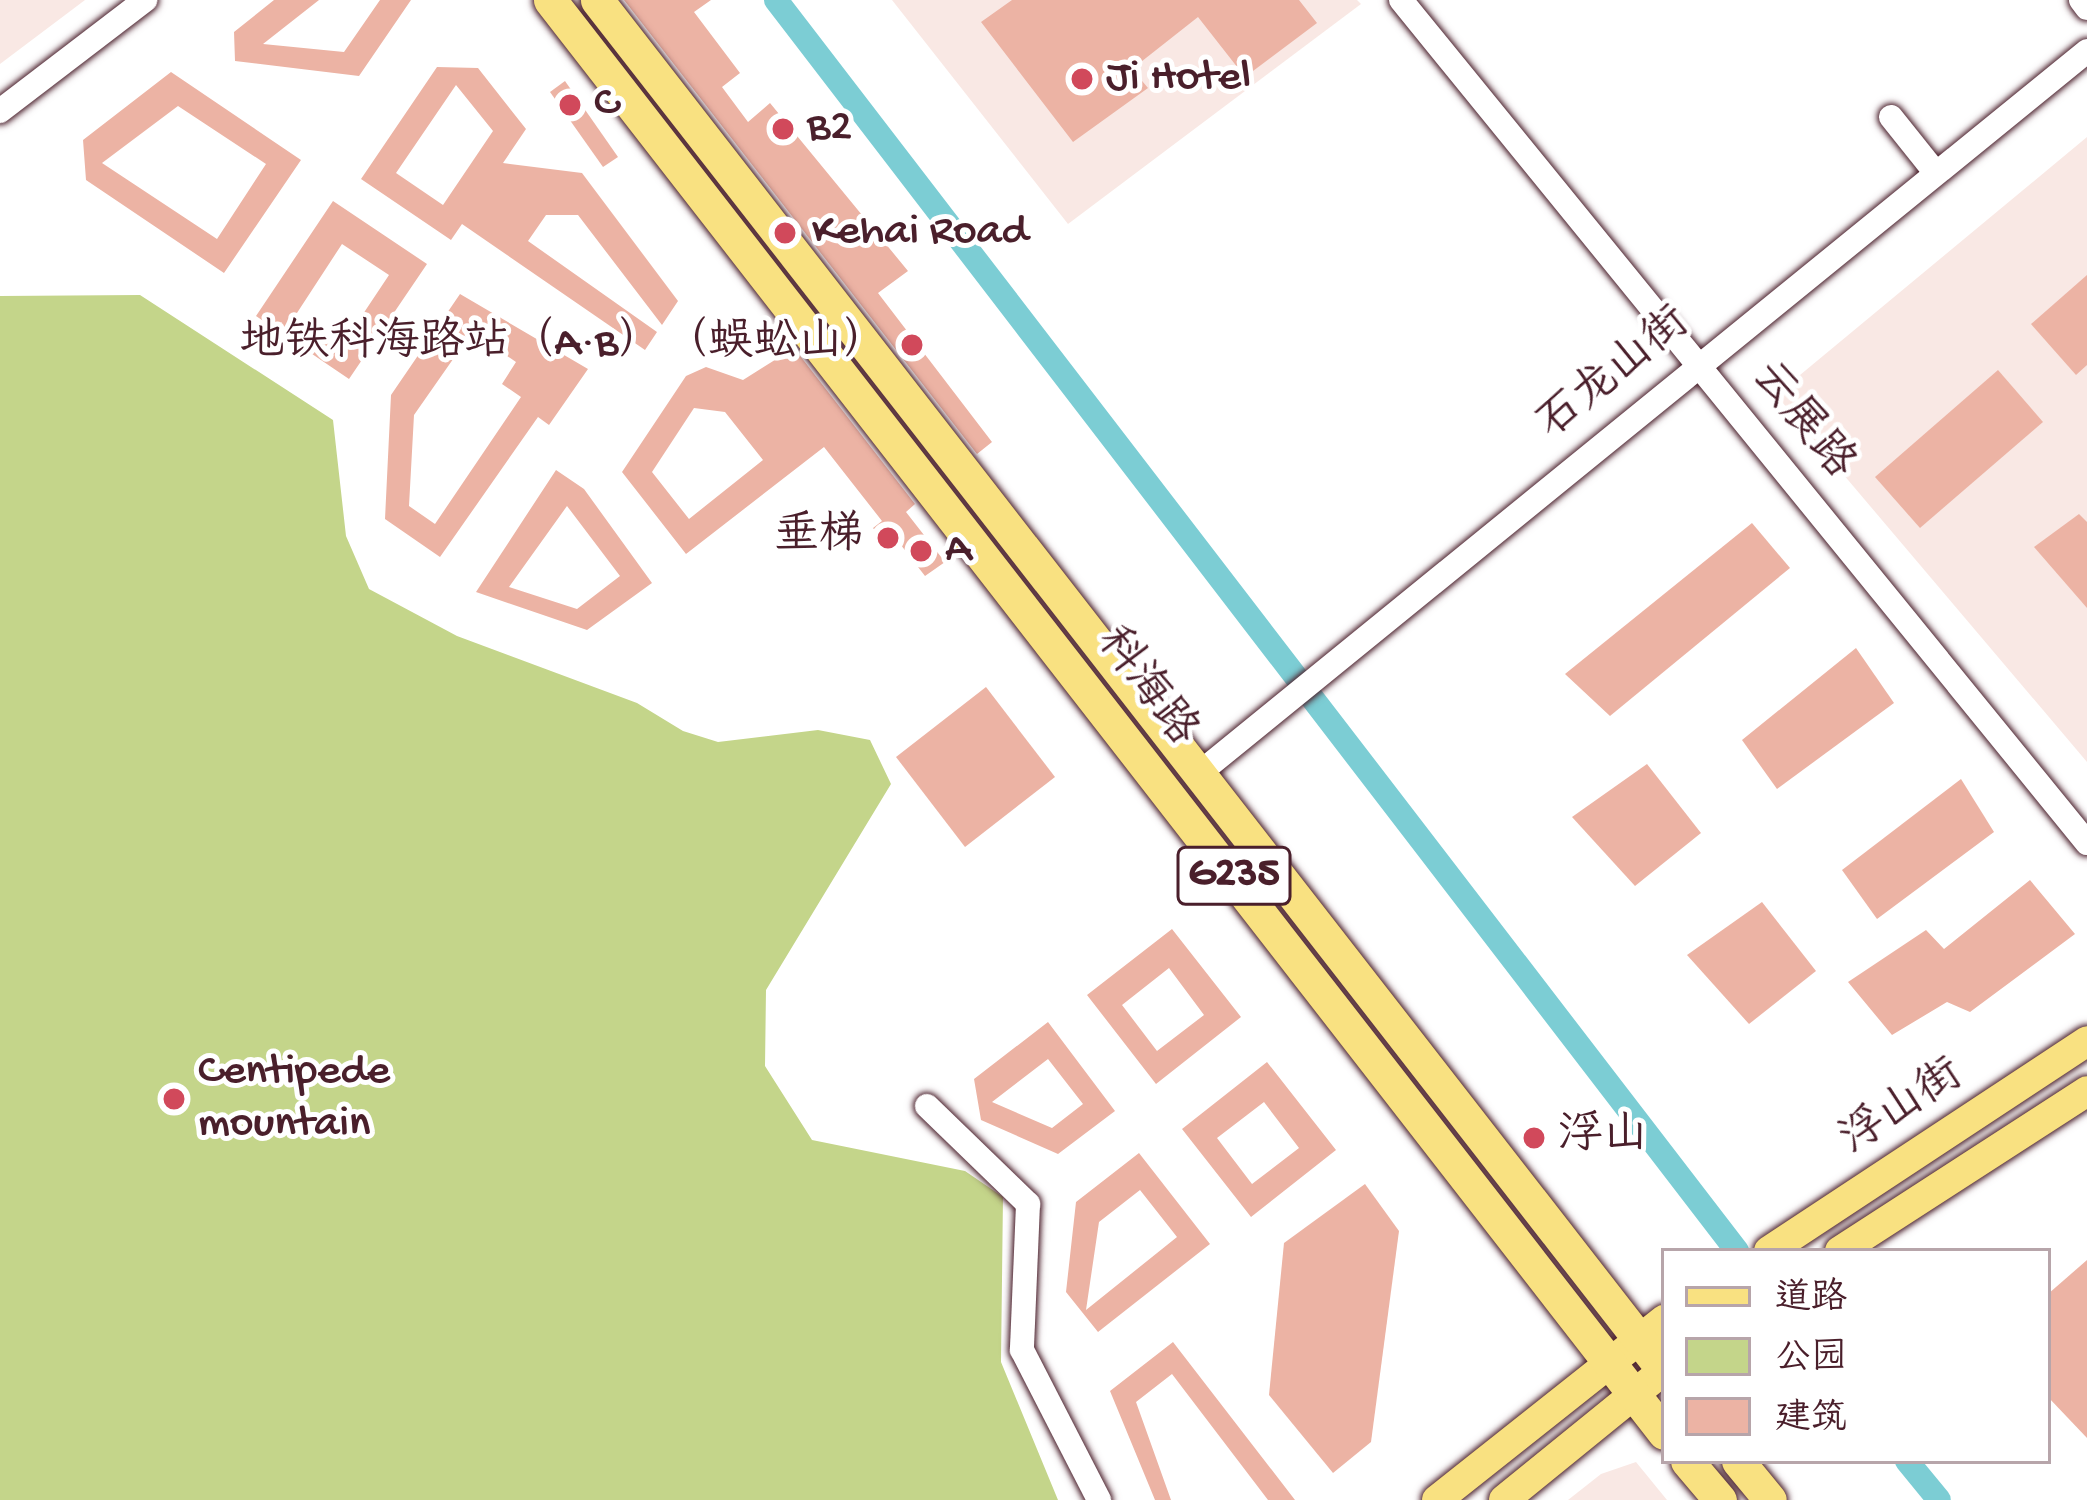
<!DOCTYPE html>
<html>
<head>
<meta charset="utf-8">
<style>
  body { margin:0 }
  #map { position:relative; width:2087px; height:1500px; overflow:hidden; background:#fff; font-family:"Gochi Hand","LXGW WenKai TC",sans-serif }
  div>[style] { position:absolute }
  .built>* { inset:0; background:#f9e8e4 }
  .green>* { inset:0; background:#c4d58a }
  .canal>* { height:24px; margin:-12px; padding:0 12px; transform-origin:12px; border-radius:12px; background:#7ccdd4 }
  .building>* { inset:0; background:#ecb3a4 }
  .roads { filter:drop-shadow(0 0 3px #4a1f2b) drop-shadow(0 0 3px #4a1f2b) }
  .minor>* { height:24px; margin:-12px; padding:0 12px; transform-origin:12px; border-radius:12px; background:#fff }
  .major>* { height:30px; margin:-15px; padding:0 15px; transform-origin:15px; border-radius:15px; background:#f9e181 }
  .highway>* { height:33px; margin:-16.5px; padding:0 16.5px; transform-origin:16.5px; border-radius:16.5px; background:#f9e181 }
  .dots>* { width:33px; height:33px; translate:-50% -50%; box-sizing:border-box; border:6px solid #fff; border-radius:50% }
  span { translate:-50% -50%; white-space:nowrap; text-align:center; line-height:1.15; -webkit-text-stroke:10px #fff; paint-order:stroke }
  .shield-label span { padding:3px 9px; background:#fff; border:3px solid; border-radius:9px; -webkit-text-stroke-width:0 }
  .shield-label { font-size:42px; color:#4a1f2b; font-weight:700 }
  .poi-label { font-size:45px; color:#4a1f2b }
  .left { translate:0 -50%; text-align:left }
  .right { translate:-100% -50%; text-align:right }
  .street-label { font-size:45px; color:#4a1f2b }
  .legend { position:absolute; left:1661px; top:1248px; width:390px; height:216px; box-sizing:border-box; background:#fff; border:3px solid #b7a5aa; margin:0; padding:15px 21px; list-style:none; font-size:36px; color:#4a1f2b }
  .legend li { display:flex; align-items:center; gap:24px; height:60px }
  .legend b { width:60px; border:3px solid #b7a5aa }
</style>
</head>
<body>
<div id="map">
  <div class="built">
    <div style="clip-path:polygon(0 0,85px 0,0 64px)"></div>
    <div style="clip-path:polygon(892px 0,1357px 0,1361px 4px,1068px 224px)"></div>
    <div style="clip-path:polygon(2087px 137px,2087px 762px,1776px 395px)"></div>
    <div style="clip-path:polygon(1636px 1462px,1667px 1500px,1568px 1500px,1601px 1474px)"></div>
  </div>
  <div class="green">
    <div style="clip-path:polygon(140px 295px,333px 420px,346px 536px,369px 589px,457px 636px,637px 703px,683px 731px,718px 742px,818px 730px,870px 740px,891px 784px,766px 990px,765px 1066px,812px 1140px,965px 1171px,1003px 1197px,1001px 1362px,1058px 1500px,0 1500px,0 296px)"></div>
  </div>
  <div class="canal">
    <div style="left:776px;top:0;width:1578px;rotate:52.47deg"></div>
    <div style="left:1907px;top:1461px;width:50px;rotate:50.6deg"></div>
  </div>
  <div class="building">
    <div style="clip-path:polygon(274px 0,319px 0,263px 44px,344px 52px,380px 0,411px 0,359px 76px,235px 61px,234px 32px)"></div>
    <div style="clip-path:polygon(624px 0,711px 0,694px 12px,740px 73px,722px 87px,748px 122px,770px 103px,908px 271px,878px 293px,992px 442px,977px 454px)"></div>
    <div style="clip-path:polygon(1012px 0,1299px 0,1317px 23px,1245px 77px,1198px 17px,1132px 69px,1148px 88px,1073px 142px,981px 22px)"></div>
    <div style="clip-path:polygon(evenodd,437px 67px,478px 68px,526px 129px,503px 163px,582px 173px,678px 301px,662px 325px,578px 215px,546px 215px,528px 241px,657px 332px,645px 350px,462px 224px,451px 240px,361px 179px,437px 67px,456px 85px,493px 131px,443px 205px,396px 173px,456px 85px)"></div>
    <div style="clip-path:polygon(evenodd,171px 72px,301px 160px,224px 273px,86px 180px,83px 140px,171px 72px,178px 106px,266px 164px,217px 239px,102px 163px,178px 106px)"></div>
    <div style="clip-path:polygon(565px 81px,618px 157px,603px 167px,550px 92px)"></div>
    <div style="clip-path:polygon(evenodd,333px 201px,427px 264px,349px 379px,256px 316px,333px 201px,342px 244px,389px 275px,341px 347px,295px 316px,342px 244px)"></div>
    <div style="clip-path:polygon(2087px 275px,2087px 365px,2076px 375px,2031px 324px)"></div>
    <div style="clip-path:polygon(evenodd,460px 294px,588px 369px,549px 425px,538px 417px,440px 557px,385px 519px,391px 395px,460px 294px,472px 332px,516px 362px,502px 384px,521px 397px,435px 524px,409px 506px,414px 415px,472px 332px)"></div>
    <div style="clip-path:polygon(evenodd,794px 348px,915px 504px,906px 512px,945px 562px,925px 576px,897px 540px,888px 547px,873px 528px,882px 521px,824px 447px,686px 554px,622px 472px,686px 376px,706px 367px,743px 380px,794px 348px,694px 408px,725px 412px,763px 460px,689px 519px,652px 472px,694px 408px)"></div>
    <div style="clip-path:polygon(1998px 370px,2043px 422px,1920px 528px,1875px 477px)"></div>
    <div style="clip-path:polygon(evenodd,556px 470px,584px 489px,652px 583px,587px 630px,476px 592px,556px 470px,567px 506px,620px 576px,577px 609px,509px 587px,567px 506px)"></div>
    <div style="clip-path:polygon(2079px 514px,2087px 522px,2087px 608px,2034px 547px)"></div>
    <div style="clip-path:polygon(1752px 523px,1790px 568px,1610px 716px,1565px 674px)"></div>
    <div style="clip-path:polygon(1856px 648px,1894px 703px,1777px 789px,1742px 740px)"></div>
    <div style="clip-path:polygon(986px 687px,1055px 777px,965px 847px,896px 757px)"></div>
    <div style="clip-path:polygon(1647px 764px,1701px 833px,1635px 886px,1572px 817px)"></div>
    <div style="clip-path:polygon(1961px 779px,1994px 832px,1877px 919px,1842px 870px)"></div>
    <div style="clip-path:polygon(2030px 880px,2075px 934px,1970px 1012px,1947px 1002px,1892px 1035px,1848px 982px,1926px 930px,1944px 949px)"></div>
    <div style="clip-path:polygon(1762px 902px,1816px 971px,1749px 1024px,1687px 955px)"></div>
    <div style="clip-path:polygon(evenodd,1172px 929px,1241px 1017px,1156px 1084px,1087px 995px,1172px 929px,1169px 968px,1204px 1015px,1157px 1051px,1122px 1005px,1169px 968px)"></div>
    <div style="clip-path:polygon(evenodd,1048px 1022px,1115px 1111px,1058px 1154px,981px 1120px,974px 1079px,1048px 1022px,1048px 1059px,1083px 1104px,1052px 1128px,992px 1102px,1048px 1059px)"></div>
    <div style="clip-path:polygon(evenodd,1267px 1062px,1336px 1150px,1251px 1217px,1182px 1129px,1267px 1062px,1264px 1102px,1299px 1148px,1252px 1184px,1217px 1138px,1264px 1102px)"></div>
    <div style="clip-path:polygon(evenodd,1139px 1153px,1210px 1244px,1098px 1332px,1066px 1292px,1076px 1202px,1139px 1153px,1140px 1190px,1177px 1237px,1086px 1310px,1099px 1222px,1140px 1190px)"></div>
    <div style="clip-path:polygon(1365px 1184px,1399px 1231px,1371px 1442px,1333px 1473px,1269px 1395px,1284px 1243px)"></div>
    <div style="clip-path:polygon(2087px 1260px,2087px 1438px,2048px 1397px,2048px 1294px)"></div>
    <div style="clip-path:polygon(1173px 1342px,1295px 1500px,1268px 1500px,1172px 1374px,1136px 1402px,1171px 1500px,1155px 1500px,1110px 1391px)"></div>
  </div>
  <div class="roads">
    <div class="minor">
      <div style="left:1401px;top:0;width:1087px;rotate:50.86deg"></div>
      <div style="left:2081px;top:0;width:10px;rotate:53deg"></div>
      <div style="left:0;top:111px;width:183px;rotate:-37.4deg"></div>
      <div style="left:1891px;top:117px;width:70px;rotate:51.3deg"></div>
      <div style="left:1202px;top:771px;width:1141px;rotate:-39.13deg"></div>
      <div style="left:927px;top:1106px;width:141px;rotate:44.1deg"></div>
      <div style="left:1028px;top:1204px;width:146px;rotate:92.4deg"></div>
      <div style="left:1022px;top:1350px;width:169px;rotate:62.8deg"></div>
    </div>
    <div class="major">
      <div style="left:1769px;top:1251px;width:381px;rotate:-33.4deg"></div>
      <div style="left:1840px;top:1251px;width:294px;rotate:-32.9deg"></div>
      <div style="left:1437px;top:1500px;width:290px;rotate:-38.4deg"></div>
      <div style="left:1504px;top:1500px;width:206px;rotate:-39.1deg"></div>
    </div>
    <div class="highway">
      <div style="left:550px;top:0;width:1815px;rotate:52.14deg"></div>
      <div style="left:597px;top:0;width:1737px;rotate:52.11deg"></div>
      <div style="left:1687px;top:1461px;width:51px;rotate:49.8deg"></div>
      <div style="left:1738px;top:1461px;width:50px;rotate:50.6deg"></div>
    </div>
  </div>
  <div class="dots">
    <div style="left:1082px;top:79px;background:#d1495b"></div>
    <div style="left:570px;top:105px;background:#d1495b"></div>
    <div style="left:783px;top:129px;background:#d1495b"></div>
    <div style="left:785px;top:233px;background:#d1495b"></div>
    <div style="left:912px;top:345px;background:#d1495b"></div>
    <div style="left:888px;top:538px;background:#d1495b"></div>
    <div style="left:921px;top:551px;background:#d1495b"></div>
    <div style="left:174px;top:1099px;background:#d1495b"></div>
    <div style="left:1534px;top:1138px;background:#d1495b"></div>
  </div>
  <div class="shield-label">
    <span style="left:1234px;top:876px">G235</span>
  </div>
  <div class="poi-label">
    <span class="left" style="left:1106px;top:79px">Ji Hotel</span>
    <span class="left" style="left:594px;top:105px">C</span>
    <span class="left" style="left:807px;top:129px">B2</span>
    <span class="left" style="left:812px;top:233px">Kehai Road</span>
    <span class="right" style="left:888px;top:345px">地铁科海路站（A·B）（蜈蚣山）</span>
    <span class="right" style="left:864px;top:538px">垂梯</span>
    <span class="left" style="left:945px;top:551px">A</span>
    <span class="left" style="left:198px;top:1099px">Centipede<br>mountain</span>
    <span class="left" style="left:1558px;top:1138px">浮山</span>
  </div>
  <div class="street-label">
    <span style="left:1615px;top:375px;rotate:-39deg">石龙山街</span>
    <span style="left:1801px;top:422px;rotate:51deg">云展路</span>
    <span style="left:1145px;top:688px;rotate:53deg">科海路</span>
    <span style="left:1903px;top:1109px;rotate:-33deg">浮山街</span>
  </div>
  <ul class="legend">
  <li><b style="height:15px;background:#f9e181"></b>道路</li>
  <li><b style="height:33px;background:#c4d58a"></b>公园</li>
  <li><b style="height:33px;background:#ecb3a4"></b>建筑</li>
  </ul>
</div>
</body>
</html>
